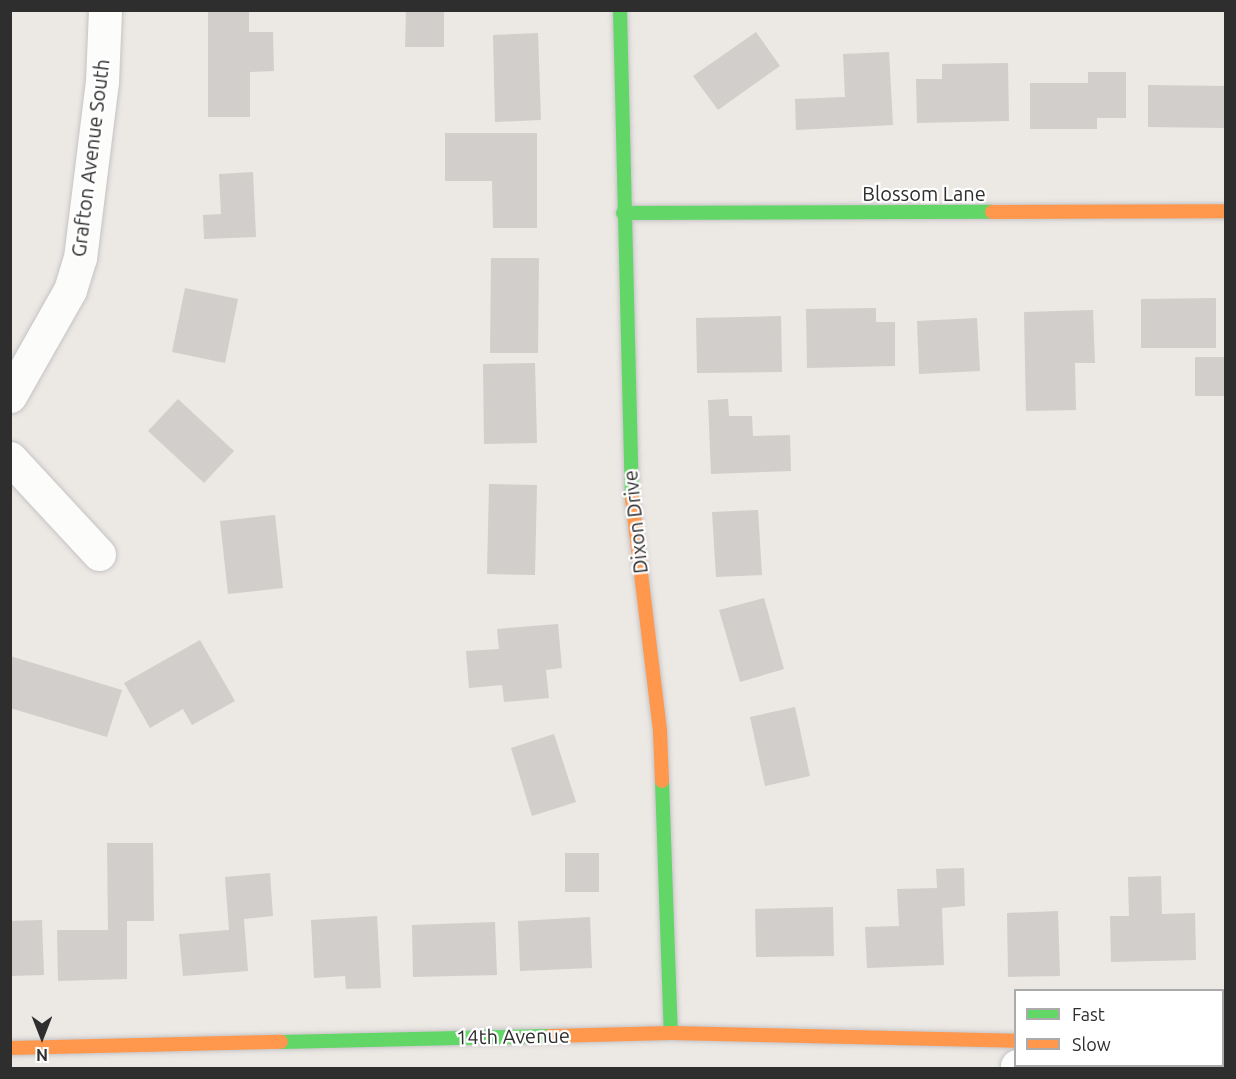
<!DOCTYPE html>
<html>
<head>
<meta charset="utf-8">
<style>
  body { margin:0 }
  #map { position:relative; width:1236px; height:1079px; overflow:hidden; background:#ece8e4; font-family:Ubuntu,sans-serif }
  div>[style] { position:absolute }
  .building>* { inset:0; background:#d1cecb }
  .roads { filter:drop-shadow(0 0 2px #c5c4c5) drop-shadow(0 0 2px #c5c4c5) }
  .street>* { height:33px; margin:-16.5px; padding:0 16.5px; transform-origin:16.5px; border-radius:16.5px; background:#fcfcfb }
  .fast>* { height:14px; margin:-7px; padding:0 7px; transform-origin:7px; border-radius:7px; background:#63d668 }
  .slow>* { height:14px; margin:-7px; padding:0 7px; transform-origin:7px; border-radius:7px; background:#ff974d }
  span { translate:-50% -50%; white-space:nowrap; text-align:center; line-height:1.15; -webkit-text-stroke:4.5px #fff; paint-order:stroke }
  .street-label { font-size:20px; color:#2e2e2e }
  .frame { position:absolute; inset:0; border:12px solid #2e2e2e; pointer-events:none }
  .legend { position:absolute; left:1014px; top:989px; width:210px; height:78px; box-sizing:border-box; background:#fff; border:2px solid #ababab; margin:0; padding:8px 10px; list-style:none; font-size:18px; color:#2e2e2e }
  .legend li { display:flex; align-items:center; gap:12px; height:30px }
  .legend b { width:30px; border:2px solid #ababab }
  .north { position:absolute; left:12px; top:1007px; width:60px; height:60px; -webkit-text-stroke:4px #fff; paint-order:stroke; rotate:180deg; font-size:16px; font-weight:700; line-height:24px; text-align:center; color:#2e2e2e }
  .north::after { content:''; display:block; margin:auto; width:21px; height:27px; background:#2e2e2e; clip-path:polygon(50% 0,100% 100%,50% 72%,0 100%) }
</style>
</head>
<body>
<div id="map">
  <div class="building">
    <div style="clip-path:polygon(208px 10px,249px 10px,249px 32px,273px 32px,274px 71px,250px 72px,250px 117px,208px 117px)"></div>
    <div style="clip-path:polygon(406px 10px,444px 10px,444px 47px,405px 47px)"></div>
    <div style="clip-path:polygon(756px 32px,780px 66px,718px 110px,693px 76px)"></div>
    <div style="clip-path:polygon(538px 33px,541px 120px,495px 122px,493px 35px)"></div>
    <div style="clip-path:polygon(889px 52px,893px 125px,796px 130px,795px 99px,845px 97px,843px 54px)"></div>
    <div style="clip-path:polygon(1008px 63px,1009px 121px,917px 123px,916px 79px,942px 79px,942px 64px)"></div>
    <div style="clip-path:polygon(1088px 72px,1126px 72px,1126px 118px,1097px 118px,1097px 129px,1030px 129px,1030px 83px,1088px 83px)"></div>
    <div style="clip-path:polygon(1148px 85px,1226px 86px,1226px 128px,1148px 127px)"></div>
    <div style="clip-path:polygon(445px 133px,537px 133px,537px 228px,493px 228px,492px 181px,445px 181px)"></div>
    <div style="clip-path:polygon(253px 172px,256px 237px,204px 239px,203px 215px,221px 214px,219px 174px)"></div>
    <div style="clip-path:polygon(491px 258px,539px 258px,538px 353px,490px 353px)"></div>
    <div style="clip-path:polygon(185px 288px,238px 299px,225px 363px,172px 352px)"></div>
    <div style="clip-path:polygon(1216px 298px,1216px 348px,1141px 348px,1141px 299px)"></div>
    <div style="clip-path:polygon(876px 308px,876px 322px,895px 322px,895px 366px,807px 368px,806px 309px)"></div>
    <div style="clip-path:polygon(1093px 310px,1095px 363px,1075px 363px,1076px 410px,1026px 411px,1024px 312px)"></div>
    <div style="clip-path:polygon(781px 316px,782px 372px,697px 373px,696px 318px)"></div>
    <div style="clip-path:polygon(977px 318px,980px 371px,919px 374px,917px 321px)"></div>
    <div style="clip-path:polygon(1195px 357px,1226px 357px,1226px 396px,1195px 396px)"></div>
    <div style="clip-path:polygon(535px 363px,537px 443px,484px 444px,483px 364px)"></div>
    <div style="clip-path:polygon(178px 399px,234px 451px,204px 483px,148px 431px)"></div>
    <div style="clip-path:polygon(728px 399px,729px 416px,752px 416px,753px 436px,790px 435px,791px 471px,711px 474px,708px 400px)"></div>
    <div style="clip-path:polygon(489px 484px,537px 485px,535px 575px,487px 574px)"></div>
    <div style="clip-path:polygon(758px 510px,762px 575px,716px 577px,712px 512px)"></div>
    <div style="clip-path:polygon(275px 515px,283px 588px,228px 594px,220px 521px)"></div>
    <div style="clip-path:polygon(764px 598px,784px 669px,740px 682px,719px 610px)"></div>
    <div style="clip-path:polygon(558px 624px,562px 668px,546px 670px,549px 698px,504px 702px,502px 685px,469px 688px,466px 651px,499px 649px,497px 629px)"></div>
    <div style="clip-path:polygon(200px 640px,235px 701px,192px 725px,183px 709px,150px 728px,124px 683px)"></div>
    <div style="clip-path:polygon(10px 656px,122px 690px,107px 737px,10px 708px)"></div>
    <div style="clip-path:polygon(795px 707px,810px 776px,765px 786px,750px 717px)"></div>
    <div style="clip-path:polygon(554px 734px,576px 802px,532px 816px,511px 748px)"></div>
    <div style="clip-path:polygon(107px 843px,153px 843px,154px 921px,127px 921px,127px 979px,58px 981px,57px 930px,108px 930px)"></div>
    <div style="clip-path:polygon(565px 853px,599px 853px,599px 892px,565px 892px)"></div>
    <div style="clip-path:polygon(964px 868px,965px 906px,942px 908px,944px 965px,867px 968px,865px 927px,899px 926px,897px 889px,937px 888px,936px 869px)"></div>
    <div style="clip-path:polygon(270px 873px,273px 916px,244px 919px,248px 971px,183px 976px,179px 934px,229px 930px,225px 877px)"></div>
    <div style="clip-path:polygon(1161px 876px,1162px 914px,1195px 913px,1196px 960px,1111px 962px,1110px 916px,1129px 916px,1128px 877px)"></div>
    <div style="clip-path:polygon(833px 907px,834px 956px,756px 957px,755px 909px)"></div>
    <div style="clip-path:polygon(1058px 911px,1060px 976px,1008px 977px,1007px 913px)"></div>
    <div style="clip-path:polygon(377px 916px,381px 988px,346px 989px,345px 976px,314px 978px,311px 920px)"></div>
    <div style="clip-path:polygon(590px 917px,592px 968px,520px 971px,518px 921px)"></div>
    <div style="clip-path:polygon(42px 920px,44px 975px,10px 976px,10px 921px)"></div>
    <div style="clip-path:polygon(495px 922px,497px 975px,413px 977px,412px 925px)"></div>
  </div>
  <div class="roads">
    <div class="street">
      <div style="left:10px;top:396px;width:122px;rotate:-60.5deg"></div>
      <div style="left:70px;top:290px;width:34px;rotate:-73deg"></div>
      <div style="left:80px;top:258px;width:177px;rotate:-82.9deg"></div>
      <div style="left:102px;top:82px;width:72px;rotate:-87.6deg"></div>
      <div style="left:10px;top:458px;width:131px;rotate:47.2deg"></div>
      <div style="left:1222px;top:1036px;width:4px"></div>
      <div style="left:1017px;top:1068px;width:2px;rotate:-90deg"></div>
    </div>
    <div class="fast">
      <div style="left:620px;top:10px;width:489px;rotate:88.6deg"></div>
      <div style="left:623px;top:213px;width:369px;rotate:-0.2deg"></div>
      <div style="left:662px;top:781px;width:252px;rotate:88deg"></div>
      <div style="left:281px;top:1042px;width:269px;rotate:-1.3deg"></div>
    </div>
    <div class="slow">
      <div style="left:992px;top:212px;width:234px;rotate:-0.2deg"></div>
      <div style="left:632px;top:499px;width:234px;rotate:83.1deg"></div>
      <div style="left:660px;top:731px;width:50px;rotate:87.7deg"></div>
      <div style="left:550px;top:1036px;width:121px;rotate:-1.4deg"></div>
      <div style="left:671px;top:1033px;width:345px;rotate:1.3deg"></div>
      <div style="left:10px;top:1048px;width:271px;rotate:-1.3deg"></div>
    </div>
  </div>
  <div class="street-label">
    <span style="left:90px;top:158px;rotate:-83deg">Grafton Avenue South</span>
    <span style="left:924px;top:193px">Blossom Lane</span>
    <span style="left:635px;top:522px;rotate:-96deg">Dixon Drive</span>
    <span style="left:513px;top:1036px;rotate:-1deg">14th Avenue</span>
  </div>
  <div class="frame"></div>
  <ul class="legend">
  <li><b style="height:8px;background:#63d668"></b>Fast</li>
  <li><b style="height:8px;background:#ff974d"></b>Slow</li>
  </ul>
  <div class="north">N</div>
</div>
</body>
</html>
